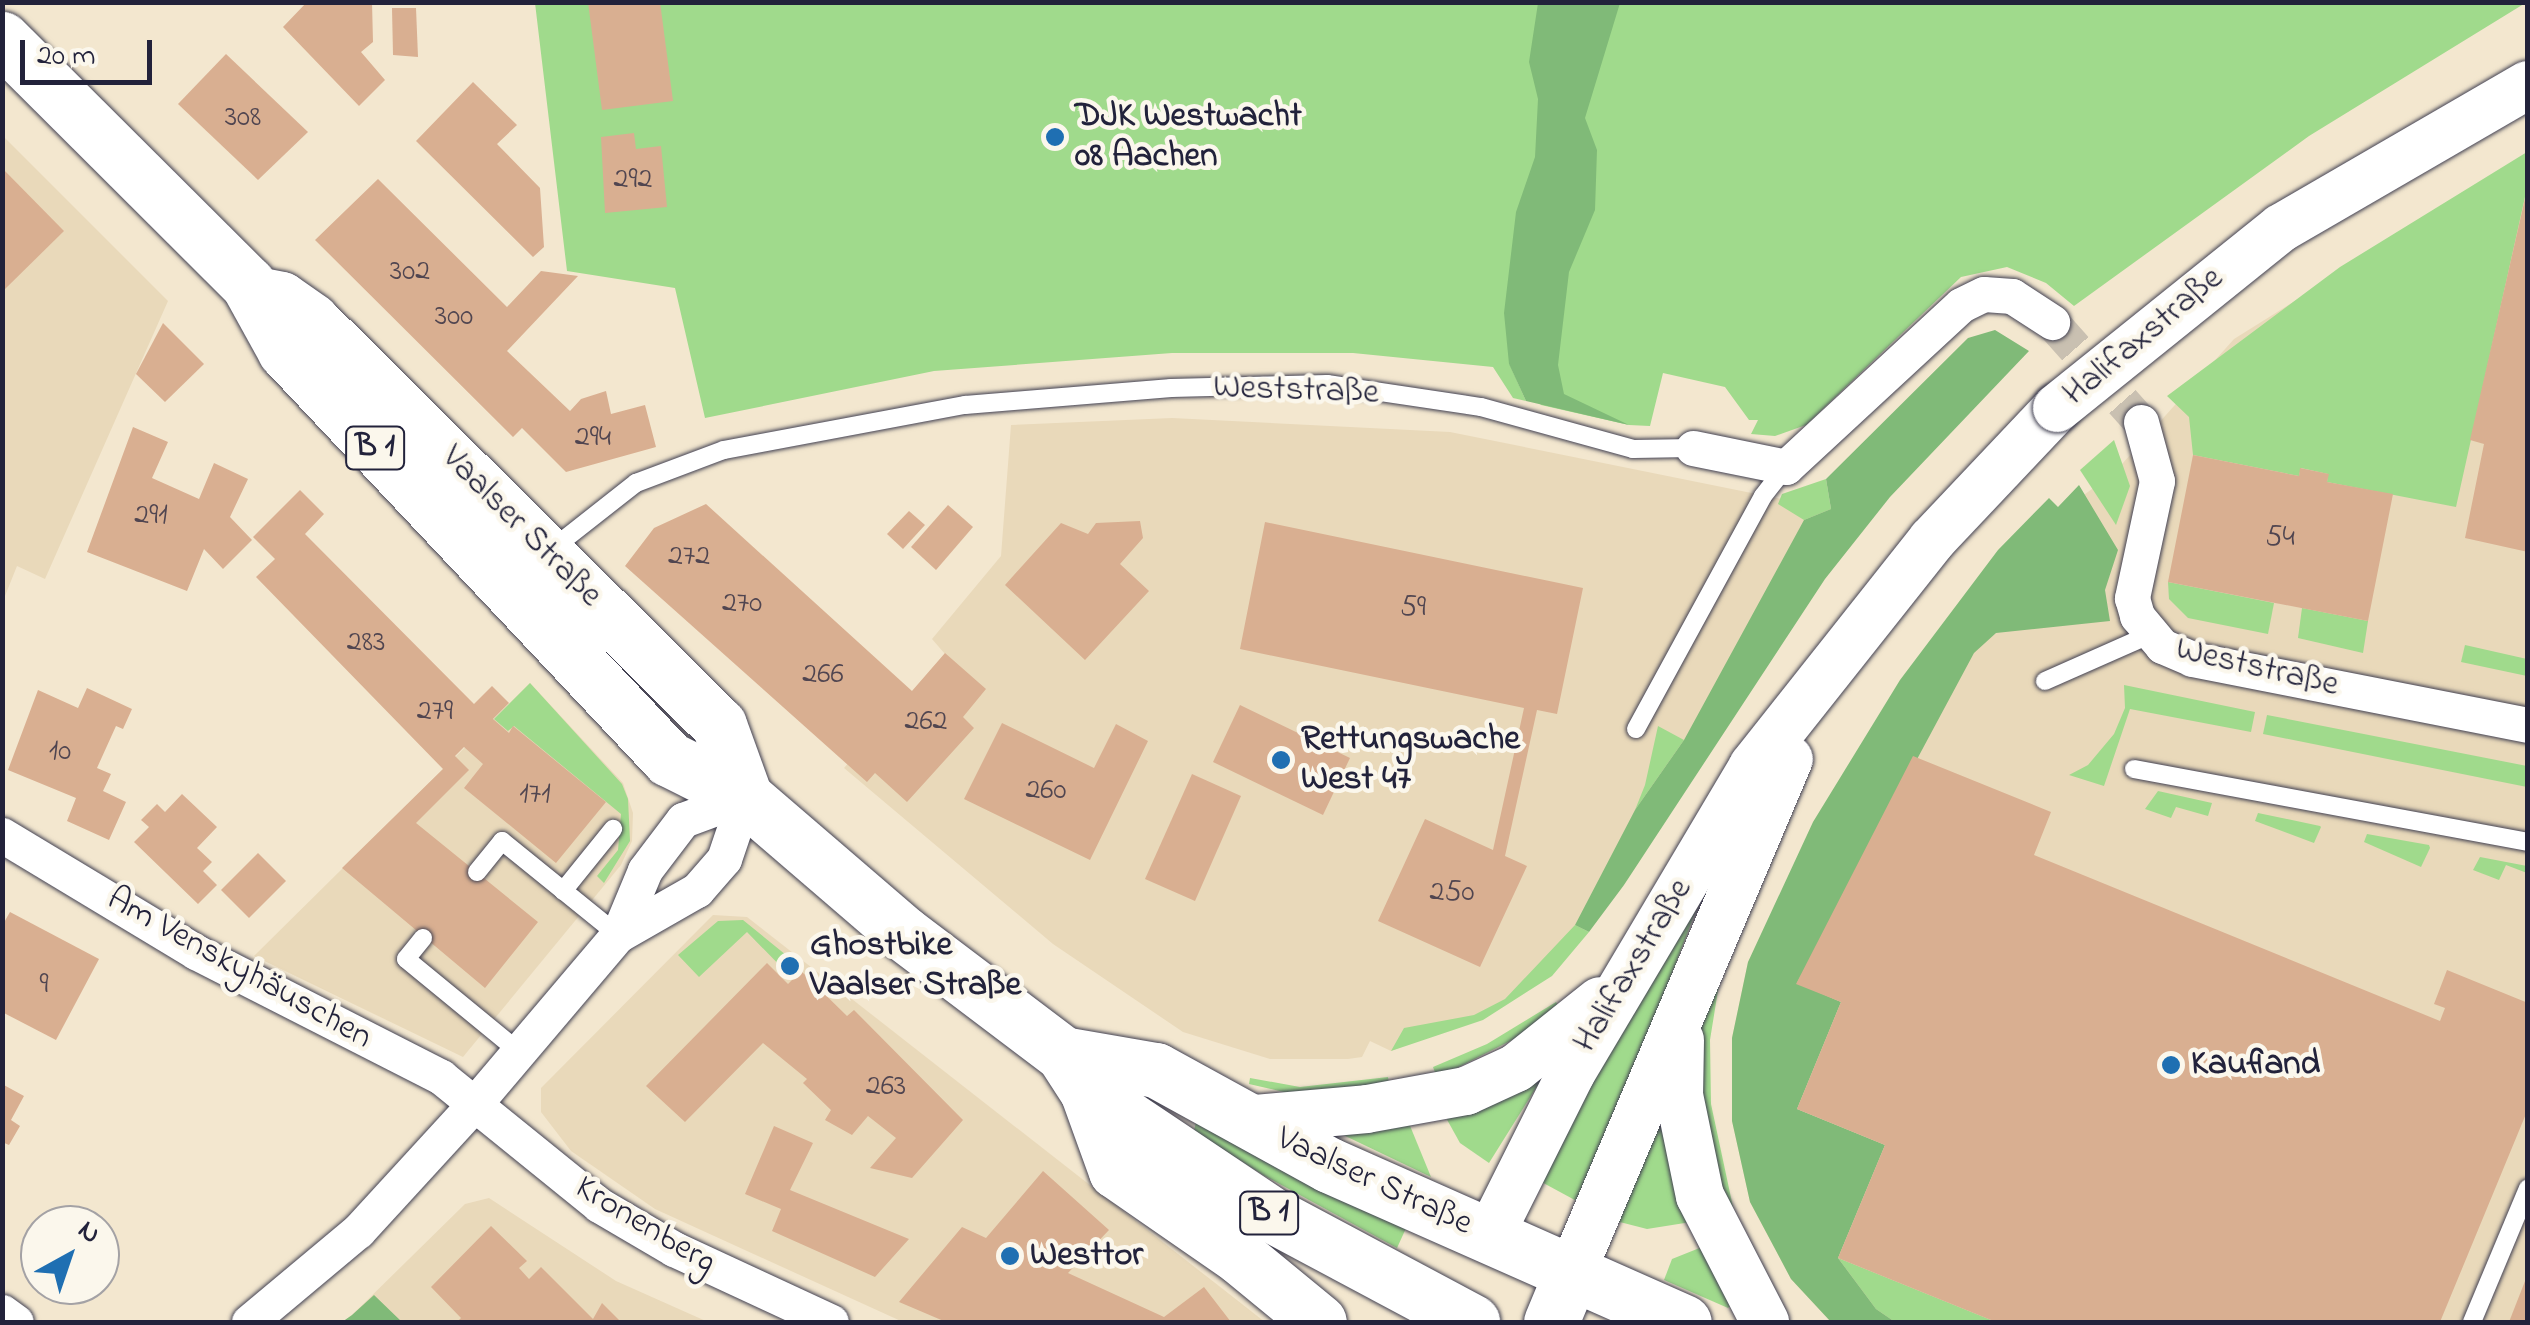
<!DOCTYPE html>
<html>
<head>
<meta charset="utf-8">
<style>
  body { margin:0 }
  #map { position:relative; width:2530px; height:1325px; overflow:hidden; background:#f3e7cf; font-family:"Indie Flower",sans-serif }
  div>[style] { position:absolute }
  .built>* { inset:0; background:#e9d9ba }
  .green>* { inset:0; background:#a0da8c }
  .forest>* { inset:0; background:#80ba78 }
  .building>* { inset:0; background:#d9af91 }
  .minor-tunnel>* { height:35px; margin-top:-17.5px; transform-origin:0; background:repeating-linear-gradient(90deg,#c9c0b1 0 35px,transparent 0 53px) }
  .roads { filter:drop-shadow(0 0 2px #414051) drop-shadow(0 0 2px #414051) }
  .service>* { height:18px; margin:-9px; padding:0 9px; transform-origin:9px; border-radius:9px; background:#fff }
  .minor>* { height:35px; margin:-17.5px; padding:0 17.5px; transform-origin:17.5px; border-radius:17.5px; background:#fff }
  .secondary>* { height:48px; margin:-24px; padding:0 24px; transform-origin:24px; border-radius:24px; background:#fff }
  .primary>* { height:55px; margin:-27.5px; padding:0 27.5px; transform-origin:27.5px; border-radius:27.5px; background:#fff }
  .bridges { filter:drop-shadow(0 0 2px #414051) drop-shadow(0 0 2px #414051) }
  .secondary-bridge>* { height:48px; margin:-24px; padding:0 24px; transform-origin:24px; border-radius:24px; background:#fff }
  .dots>* { width:28px; height:28px; translate:-50% -50%; box-sizing:border-box; border:5px solid #fbf7ec; border-radius:50% }
  span { translate:-50% -50%; white-space:nowrap; text-align:center; line-height:1.15; -webkit-text-stroke:9px #fbf7ec; paint-order:stroke }
  .number-label { font-size:30px; color:#504550 }
  .number-label span { -webkit-text-stroke-width:0 }
  .shield-label span { padding:2px 8px; background:#fbf7ec; border:2px solid; border-radius:8px; -webkit-text-stroke-width:0 }
  .shield-label { font-size:32px; color:#22223b; font-weight:700 }
  .poi-label { font-size:35px; color:#22223b; font-weight:700 }
  .left { translate:0 -50%; text-align:left }
  .street-label { font-size:35px; color:#22223b }
  .frame { position:absolute; inset:0; border:5px solid #22223b; pointer-events:none }
  .north { position:absolute; left:20px; top:1205px; width:100px; height:100px; box-sizing:border-box; background:#fbf7ec; border:2px solid #a4a2a5; border-radius:50%; rotate:40deg; font-size:28px; font-weight:700; line-height:40px; text-align:center; color:#22223b }
  .north::after { content:''; display:block; margin:auto; width:35px; height:45px; background:#1f6fb2; clip-path:polygon(50% 0,100% 100%,50% 72%,0 100%) }
  .scale { position:absolute; left:20px; top:40px; width:132px; height:45px; box-sizing:border-box; border:5px solid #22223b; border-top:0; padding-left:12px; font-size:30px; line-height:35px; white-space:nowrap; color:#22223b; -webkit-text-stroke:8px #fbf7ec; paint-order:stroke }
</style>
</head>
<body>
<div id="map">
  <div class="built">
    <div style="clip-path:polygon(3px 136px,168px 301px,45px 579px,17px 566px,3px 601px)"></div>
    <div style="clip-path:polygon(2527px 156px,2527px 1322px,1831px 1322px,1791px 1279px,1750px 1202px,1732px 1121px,1732px 1038px,1748px 962px,2081px 497px,2114px 473px,2234px 339px)"></div>
    <div style="clip-path:polygon(1172px 418px,1450px 432px,1831px 509px,1607px 892px,1563px 958px,1504px 1005px,1391px 1051px,1370px 1041px,1362px 1057px,1348px 1059px,1270px 1059px,1183px 1032px,1053px 944px,844px 768px,945px 654px,932px 639px,1001px 556px,1011px 425px)"></div>
    <div style="clip-path:polygon(530px 683px,623px 783px,633px 813px,632px 841px,621px 865px,463px 1057px,254px 956px)"></div>
    <div style="clip-path:polygon(713px 915px,747px 917px,1265px 1322px,903px 1322px,655px 1209px,571px 1151px,541px 1112px,541px 1088px)"></div>
    <div style="clip-path:polygon(489px 1198px,616px 1281px,708px 1322px,358px 1322px,352px 1315px,465px 1204px)"></div>
  </div>
  <div class="green">
    <div style="clip-path:polygon(2527px 2px,2309px 136px,2074px 306px,2046px 283px,2007px 267px,1961px 277px,1806px 425px,1775px 436px,1751px 434px,1758px 420px,1749px 420px,1725px 387px,1663px 373px,1650px 426px,1629px 425px,1541px 405px,1509px 363px,1526px 401px,1513px 398px,1493px 367px,1353px 353px,1172px 353px,934px 371px,705px 418px,675px 288px,567px 271px,535px 3px)"></div>
    <div style="clip-path:polygon(2527px 152px,2527px 188px,2456px 507px,2327px 482px,2328px 474px,2301px 468px,2299px 476px,2193px 455px,2189px 417px,2167px 396px,2340px 267px)"></div>
    <div style="clip-path:polygon(2114px 440px,2130px 486px,2116px 525px,2080px 470px)"></div>
    <div style="clip-path:polygon(1826px 479px,1831px 509px,1804px 520px,1778px 504px,1782px 494px)"></div>
    <div style="clip-path:polygon(2168px 582px,2274px 603px,2268px 634px,2188px 618px,2169px 599px)"></div>
    <div style="clip-path:polygon(2302px 608px,2368px 621px,2363px 653px,2298px 638px)"></div>
    <div style="clip-path:polygon(2465px 645px,2527px 659px,2527px 676px,2461px 662px)"></div>
    <div style="clip-path:polygon(530px 683px,622px 784px,628px 799px,630px 841px,604px 883px,597px 876px,618px 850px,621px 814px,514px 726px,508px 731px,494px 719px)"></div>
    <div style="clip-path:polygon(2124px 685px,2255px 712px,2251px 732px,2130px 709px,2104px 786px,2069px 775px,2088px 765px,2114px 734px,2125px 708px)"></div>
    <div style="clip-path:polygon(2267px 715px,2527px 766px,2527px 787px,2263px 734px)"></div>
    <div style="clip-path:polygon(1658px 726px,1684px 740px,1635px 810px,1645px 785px)"></div>
    <div style="clip-path:polygon(2158px 791px,2212px 803px,2208px 816px,2176px 807px,2171px 818px,2145px 809px)"></div>
    <div style="clip-path:polygon(2258px 813px,2320px 826px,2321px 827px,2314px 843px,2255px 821px)"></div>
    <div style="clip-path:polygon(2367px 834px,2429px 845px,2430px 848px,2421px 867px,2364px 842px)"></div>
    <div style="clip-path:polygon(2480px 857px,2527px 866px,2527px 873px,2506px 865px,2499px 880px,2473px 870px)"></div>
    <div style="clip-path:polygon(1701px 897px,1584px 1205px,1536px 1179px)"></div>
    <div style="clip-path:polygon(743px 920px,802px 968px,792px 978px,747px 932px,699px 977px,678px 955px,718px 921px)"></div>
    <div style="clip-path:polygon(1575px 925px,1589px 932px,1552px 976px,1483px 1020px,1391px 1051px,1404px 1028px,1474px 1015px,1505px 999px)"></div>
    <div style="clip-path:polygon(1720px 978px,1710px 1040px,1711px 1104px,1733px 1207px,1719px 1211px,1695px 1044px)"></div>
    <div style="clip-path:polygon(1556px 1002px,1559px 1007px,1524px 1034px,1437px 1078px,1433px 1067px,1487px 1044px)"></div>
    <div style="clip-path:polygon(1544px 1075px,1489px 1163px,1460px 1143px,1440px 1107px)"></div>
    <div style="clip-path:polygon(1388px 1077px,1390px 1088px,1297px 1095px,1249px 1084px,1250px 1078px,1300px 1087px)"></div>
    <div style="clip-path:polygon(1656px 1104px,1691px 1222px,1647px 1229px,1612px 1220px)"></div>
    <div style="clip-path:polygon(1406px 1116px,1431px 1177px,1337px 1132px)"></div>
    <div style="clip-path:polygon(1196px 1122px,1407px 1226px,1397px 1248px,1263px 1175px,1194px 1131px)"></div>
    <div style="clip-path:polygon(1702px 1247px,1732px 1304px,1728px 1308px,1664px 1280px,1672px 1259px)"></div>
    <div style="clip-path:polygon(1838px 1258px,1996px 1322px,1895px 1322px,1876px 1309px)"></div>
  </div>
  <div class="forest">
    <div style="clip-path:polygon(1538px 3px,1620px 3px,1585px 118px,1597px 150px,1595px 210px,1569px 272px,1558px 365px,1564px 394px,1629px 425px,1526px 401px,1509px 364px,1504px 313px,1516px 212px,1535px 157px,1538px 99px,1529px 62px)"></div>
    <div style="clip-path:polygon(1995px 330px,2029px 351px,1890px 497px,1825px 579px,1624px 885px,1589px 932px,1575px 925px,1635px 810px,1684px 740px,1804px 520px,1831px 509px,1826px 479px,1968px 338px)"></div>
    <div style="clip-path:polygon(2079px 485px,2118px 550px,2105px 590px,2110px 621px,1996px 633px,1974px 653px,1797px 983px,1841px 1002px,1797px 1109px,1885px 1145px,1838px 1258px,1876px 1309px,1895px 1322px,1831px 1322px,1791px 1279px,1750px 1202px,1732px 1121px,1732px 1038px,1748px 962px,1813px 822px,1900px 680px,1998px 550px,2049px 498px,2058px 507px)"></div>
    <div style="clip-path:polygon(374px 1295px,402px 1322px,342px 1322px,352px 1315px)"></div>
  </div>
  <div class="building">
    <div style="clip-path:polygon(307px 2px,372px 2px,373px 42px,361px 52px,385px 80px,359px 106px,283px 27px)"></div>
    <div style="clip-path:polygon(588px 2px,660px 2px,673px 101px,602px 110px)"></div>
    <div style="clip-path:polygon(392px 8px,416px 8px,418px 57px,393px 55px)"></div>
    <div style="clip-path:polygon(226px 54px,308px 132px,258px 180px,178px 104px)"></div>
    <div style="clip-path:polygon(473px 82px,517px 125px,497px 144px,540px 188px,544px 247px,533px 257px,416px 141px)"></div>
    <div style="clip-path:polygon(634px 133px,636px 149px,661px 146px,667px 207px,605px 213px,601px 137px)"></div>
    <div style="clip-path:polygon(2px 168px,64px 231px,2px 292px)"></div>
    <div style="clip-path:polygon(378px 179px,507px 307px,541px 271px,578px 276px,507px 351px,570px 411px,581px 399px,606px 391px,611px 414px,645px 405px,656px 447px,566px 472px,522px 428px,513px 437px,315px 240px)"></div>
    <div style="clip-path:polygon(2526px 194px,2528px 194px,2528px 552px,2465px 538px,2484px 444px,2470px 440px)"></div>
    <div style="clip-path:polygon(163px 323px,204px 364px,165px 402px,136px 374px)"></div>
    <div style="clip-path:polygon(133px 427px,168px 442px,152px 478px,199px 499px,214px 463px,248px 479px,230px 517px,252px 540px,223px 569px,204px 549px,187px 591px,87px 552px)"></div>
    <div style="clip-path:polygon(2193px 455px,2299px 476px,2300px 468px,2329px 474px,2327px 482px,2393px 494px,2368px 621px,2168px 582px)"></div>
    <div style="clip-path:polygon(300px 490px,324px 514px,305px 534px,474px 704px,492px 686px,509px 703px,493px 719px,509px 733px,513px 726px,606px 802px,556px 863px,464px 788px,483px 764px,464px 747px,455px 756px,469px 770px,416px 823px,538px 922px,485px 988px,342px 868px,443px 769px,256px 577px,275px 559px,253px 537px)"></div>
    <div style="clip-path:polygon(706px 504px,912px 691px,945px 653px,986px 689px,963px 717px,974px 728px,907px 802px,875px 773px,867px 782px,625px 566px,654px 528px)"></div>
    <div style="clip-path:polygon(948px 505px,973px 527px,936px 570px,911px 547px)"></div>
    <div style="clip-path:polygon(909px 511px,925px 525px,903px 549px,887px 534px)"></div>
    <div style="clip-path:polygon(1140px 521px,1143px 538px,1120px 564px,1149px 591px,1085px 660px,1005px 585px,1061px 523px,1088px 534px,1096px 523px)"></div>
    <div style="clip-path:polygon(1265px 522px,1583px 588px,1557px 714px,1537px 710px,1505px 856px,1527px 866px,1480px 967px,1378px 921px,1425px 819px,1493px 850px,1524px 708px,1240px 649px)"></div>
    <div style="clip-path:polygon(87px 688px,132px 709px,123px 729px,116px 726px,97px 768px,111px 774px,103px 791px,126px 802px,109px 840px,67px 821px,76px 798px,8px 770px,38px 690px,78px 708px)"></div>
    <div style="clip-path:polygon(1240px 705px,1350px 758px,1323px 815px,1213px 762px)"></div>
    <div style="clip-path:polygon(1002px 723px,1094px 768px,1116px 724px,1148px 741px,1090px 860px,964px 799px)"></div>
    <div style="clip-path:polygon(1913px 756px,2051px 812px,2034px 855px,2440px 1021px,2445px 1008px,2434px 1004px,2447px 970px,2528px 1003px,2528px 1109px,2440px 1322px,1996px 1322px,1838px 1258px,1885px 1145px,1797px 1109px,1841px 1002px,1796px 984px)"></div>
    <div style="clip-path:polygon(1192px 774px,1241px 796px,1195px 901px,1145px 879px)"></div>
    <div style="clip-path:polygon(182px 794px,217px 827px,197px 848px,212px 862px,203px 871px,217px 885px,198px 904px,134px 842px,149px 827px,141px 820px,157px 804px,165px 812px)"></div>
    <div style="clip-path:polygon(258px 853px,286px 881px,249px 918px,221px 890px)"></div>
    <div style="clip-path:polygon(10px 912px,99px 959px,56px 1040px,2px 1012px,2px 926px)"></div>
    <div style="clip-path:polygon(767px 963px,788px 984px,801px 971px,847px 1016px,854px 1010px,963px 1120px,912px 1178px,870px 1168px,896px 1138px,868px 1116px,852px 1135px,825px 1120px,831px 1110px,803px 1083px,807px 1079px,763px 1043px,685px 1122px,646px 1086px)"></div>
    <div style="clip-path:polygon(2px 1084px,24px 1096px,11px 1120px,20px 1126px,9px 1145px,2px 1142px)"></div>
    <div style="clip-path:polygon(774px 1126px,813px 1143px,790px 1190px,909px 1239px,875px 1277px,772px 1231px,781px 1209px,745px 1194px)"></div>
    <div style="clip-path:polygon(1043px 1171px,1109px 1230px,1068px 1273px,1164px 1317px,1204px 1287px,1231px 1322px,946px 1322px,899px 1302px,962px 1227px,986px 1238px)"></div>
    <div style="clip-path:polygon(491px 1226px,527px 1261px,519px 1268px,529px 1279px,541px 1267px,593px 1319px,602px 1303px,621px 1322px,457px 1322px,461px 1318px,431px 1287px)"></div>
    <div style="clip-path:polygon(2527px 1276px,2528px 1322px,2509px 1322px)"></div>
  </div>
  <div class="minor-tunnel">
    <div style="left:2052px;top:322px;width:134px;rotate:48.3deg"></div>
  </div>
  <div class="roads">
    <div class="service">
      <div style="left:552px;top:549px;width:107px;rotate:-38.2deg"></div>
      <div style="left:636px;top:483px;width:94px;rotate:-20.6deg"></div>
      <div style="left:724px;top:450px;width:245px;rotate:-10.6deg"></div>
      <div style="left:965px;top:405px;width:207px;rotate:-4.7deg"></div>
      <div style="left:1171px;top:388px;width:156px;rotate:-1.5deg"></div>
      <div style="left:1327px;top:384px;width:156px;rotate:8.5deg"></div>
      <div style="left:1481px;top:407px;width:158px;rotate:15.4deg"></div>
      <div style="left:1633px;top:449px;width:60px;rotate:-1deg"></div>
      <div style="left:2045px;top:681px;width:114px;rotate:-23.9deg"></div>
      <div style="left:1636px;top:729px;width:265px;rotate:-61.4deg"></div>
      <div style="left:1763px;top:496px;width:37px;rotate:-52deg"></div>
      <div style="left:2134px;top:769px;width:401px;rotate:10.5deg"></div>
      <div style="left:477px;top:872px;width:40px;rotate:-51deg"></div>
      <div style="left:502px;top:841px;width:149px;rotate:39deg"></div>
      <div style="left:563px;top:891px;width:80px;rotate:-51.1deg"></div>
      <div style="left:423px;top:938px;width:27px;rotate:129deg"></div>
      <div style="left:406px;top:959px;width:145px;rotate:39.4deg"></div>
      <div style="left:2472px;top:1322px;width:145px;rotate:-67.3deg"></div>
    </div>
    <div class="minor">
      <div style="left:2141px;top:422px;width:61px;rotate:74.8deg"></div>
      <div style="left:2157px;top:481px;width:120px;rotate:102.1deg"></div>
      <div style="left:2132px;top:598px;width:19px;rotate:74deg"></div>
      <div style="left:2137px;top:616px;width:39px;rotate:50deg"></div>
      <div style="left:2162px;top:646px;width:33px;rotate:23deg"></div>
      <div style="left:2192px;top:659px;width:342px;rotate:11.1deg"></div>
      <div style="left:1693px;top:448px;width:95px;rotate:11.5deg"></div>
      <div style="left:1786px;top:467px;width:238px;rotate:-42.8deg"></div>
      <div style="left:1961px;top:305px;width:25px;rotate:-26deg"></div>
      <div style="left:1984px;top:294px;width:28px;rotate:4deg"></div>
      <div style="left:2012px;top:296px;width:48px;rotate:33deg"></div>
      <div style="left:2px;top:835px;width:227px;rotate:31.1deg"></div>
      <div style="left:196px;top:952px;width:275px;rotate:27deg"></div>
      <div style="left:441px;top:1077px;width:203px;rotate:39deg"></div>
      <div style="left:599px;top:1205px;width:87px;rotate:30.4deg"></div>
      <div style="left:674px;top:1249px;width:173px;rotate:24.9deg"></div>
      <div style="left:618px;top:935px;width:91px;rotate:-29.7deg"></div>
      <div style="left:697px;top:890px;width:41px;rotate:-48.9deg"></div>
      <div style="left:724px;top:859px;width:65px;rotate:-71.3deg"></div>
      <div style="left:2px;top:1312px;width:17px;rotate:36deg"></div>
      <div style="left:249px;top:1322px;width:142px;rotate:-39.9deg"></div>
      <div style="left:358px;top:1231px;width:176px;rotate:-47.5deg"></div>
      <div style="left:477px;top:1101px;width:218px;rotate:-49.7deg"></div>
      <div style="left:618px;top:935px;width:70px;rotate:-67.4deg"></div>
      <div style="left:645px;top:870px;width:63px;rotate:-52.8deg"></div>
      <div style="left:683px;top:820px;width:66px;rotate:-20.4deg"></div>
    </div>
    <div class="secondary">
      <div style="left:1680px;top:1040px;width:55px;rotate:91deg"></div>
      <div style="left:1679px;top:1095px;width:103px;rotate:78.3deg"></div>
      <div style="left:1700px;top:1196px;width:142px;rotate:62.7deg"></div>
      <div style="left:1244px;top:1120px;width:123px;rotate:-5.1deg"></div>
      <div style="left:1367px;top:1109px;width:101px;rotate:-10.3deg"></div>
      <div style="left:1466px;top:1091px;width:55px;rotate:-24.7deg"></div>
      <div style="left:1516px;top:1068px;width:107px;rotate:-38.6deg"></div>
      <div style="left:1489px;top:1237px;width:183px;rotate:-63.4deg"></div>
      <div style="left:1571px;top:1073px;width:357px;rotate:-59.3deg"></div>
      <div style="left:1753px;top:766px;width:288px;rotate:-51.6deg"></div>
      <div style="left:1932px;top:540px;width:182px;rotate:-46.6deg"></div>
      <div style="left:1571px;top:1274px;width:559px;rotate:-67.06deg"></div>
    </div>
    <div class="primary">
      <div style="left:2px;top:39px;width:347px;rotate:44.9deg"></div>
      <div style="left:248px;top:284px;width:77px;rotate:61.1deg"></div>
      <div style="left:285px;top:351px;width:560px;rotate:46.74deg"></div>
      <div style="left:669px;top:759px;width:85px;rotate:26.6deg"></div>
      <div style="left:745px;top:797px;width:208px;rotate:40.7deg"></div>
      <div style="left:903px;top:933px;width:201px;rotate:37.1deg"></div>
      <div style="left:1063px;top:1054px;width:44px;rotate:57deg"></div>
      <div style="left:1087px;top:1091px;width:223px;rotate:33.8deg"></div>
      <div style="left:1272px;top:1215px;width:227px;rotate:28.1deg"></div>
      <div style="left:256px;top:294px;width:25px;rotate:11deg"></div>
      <div style="left:281px;top:299px;width:38px;rotate:35deg"></div>
      <div style="left:312px;top:321px;width:573px;rotate:44.79deg"></div>
      <div style="left:719px;top:725px;width:77px;rotate:70.1deg"></div>
      <div style="left:1063px;top:1054px;width:94px;rotate:9.8deg"></div>
      <div style="left:1156px;top:1070px;width:197px;rotate:28.8deg"></div>
      <div style="left:1329px;top:1165px;width:388px;rotate:23.9deg"></div>
      <div style="left:1087px;top:1091px;width:85px;rotate:70.1deg"></div>
      <div style="left:1116px;top:1171px;width:151px;rotate:34.7deg"></div>
      <div style="left:1240px;top:1257px;width:102px;rotate:39.4deg"></div>
      <div style="left:1551px;top:1322px;width:52px;rotate:-67.4deg"></div>
    </div>
  </div>
  <div class="bridges">
    <div class="secondary-bridge">
      <div style="left:2057px;top:408px;width:287px;rotate:-38.8deg"></div>
      <div style="left:2281px;top:228px;width:285px;rotate:-30.1deg"></div>
    </div>
  </div>
  <div class="dots">
    <div style="left:1055px;top:137px;background:#1f6fb2"></div>
    <div style="left:1281px;top:760px;background:#1f6fb2"></div>
    <div style="left:790px;top:966px;background:#1f6fb2"></div>
    <div style="left:2171px;top:1065px;background:#1f6fb2"></div>
    <div style="left:1010px;top:1256px;background:#1f6fb2"></div>
  </div>
  <div class="number-label">
    <span style="left:243px;top:118px">308</span>
    <span style="left:633px;top:180px">292</span>
    <span style="left:410px;top:272px">302</span>
    <span style="left:454px;top:317px">300</span>
    <span style="left:593px;top:438px">294</span>
    <span style="left:151px;top:516px">291</span>
    <span style="left:2280px;top:538px">54</span>
    <span style="left:689px;top:557px">272</span>
    <span style="left:742px;top:604px">270</span>
    <span style="left:1413px;top:608px">59</span>
    <span style="left:366px;top:643px">283</span>
    <span style="left:823px;top:675px">266</span>
    <span style="left:435px;top:712px">279</span>
    <span style="left:926px;top:722px">262</span>
    <span style="left:60px;top:752px">10</span>
    <span style="left:1046px;top:791px">260</span>
    <span style="left:535px;top:795px">171</span>
    <span style="left:1452px;top:893px">250</span>
    <span style="left:44px;top:985px">9</span>
    <span style="left:886px;top:1087px">263</span>
  </div>
  <div class="shield-label">
    <span style="left:375px;top:448px">B 1</span>
    <span style="left:1269px;top:1213px">B 1</span>
  </div>
  <div class="poi-label">
    <span class="left" style="left:1075px;top:137px">DJK Westwacht<br>08 Aachen</span>
    <span class="left" style="left:1301px;top:760px">Rettungswache<br>West 47</span>
    <span class="left" style="left:810px;top:966px">Ghostbike<br>Vaalser Straße</span>
    <span class="left" style="left:2191px;top:1065px">Kaufland</span>
    <span class="left" style="left:1030px;top:1256px">Westtor</span>
  </div>
  <div class="street-label">
    <span style="left:2144px;top:337px;rotate:-40deg">Halifaxstraße</span>
    <span style="left:1296px;top:391px;rotate:2deg">Weststraße</span>
    <span style="left:521px;top:527px;rotate:45deg">Vaalser Straße</span>
    <span style="left:2257px;top:668px;rotate:13deg">Weststraße</span>
    <span style="left:1634px;top:966px;rotate:-59deg">Halifaxstraße</span>
    <span style="left:239px;top:969px;rotate:29deg">Am Venskyhäuschen</span>
    <span style="left:1374px;top:1182px;rotate:25deg">Vaalser Straße</span>
    <span style="left:645px;top:1226px;rotate:31deg">Kronenberg</span>
  </div>
  <div class="frame"></div>
  <div class="north">N</div>
  <div class="scale">20 m</div>
</div>
</body>
</html>
